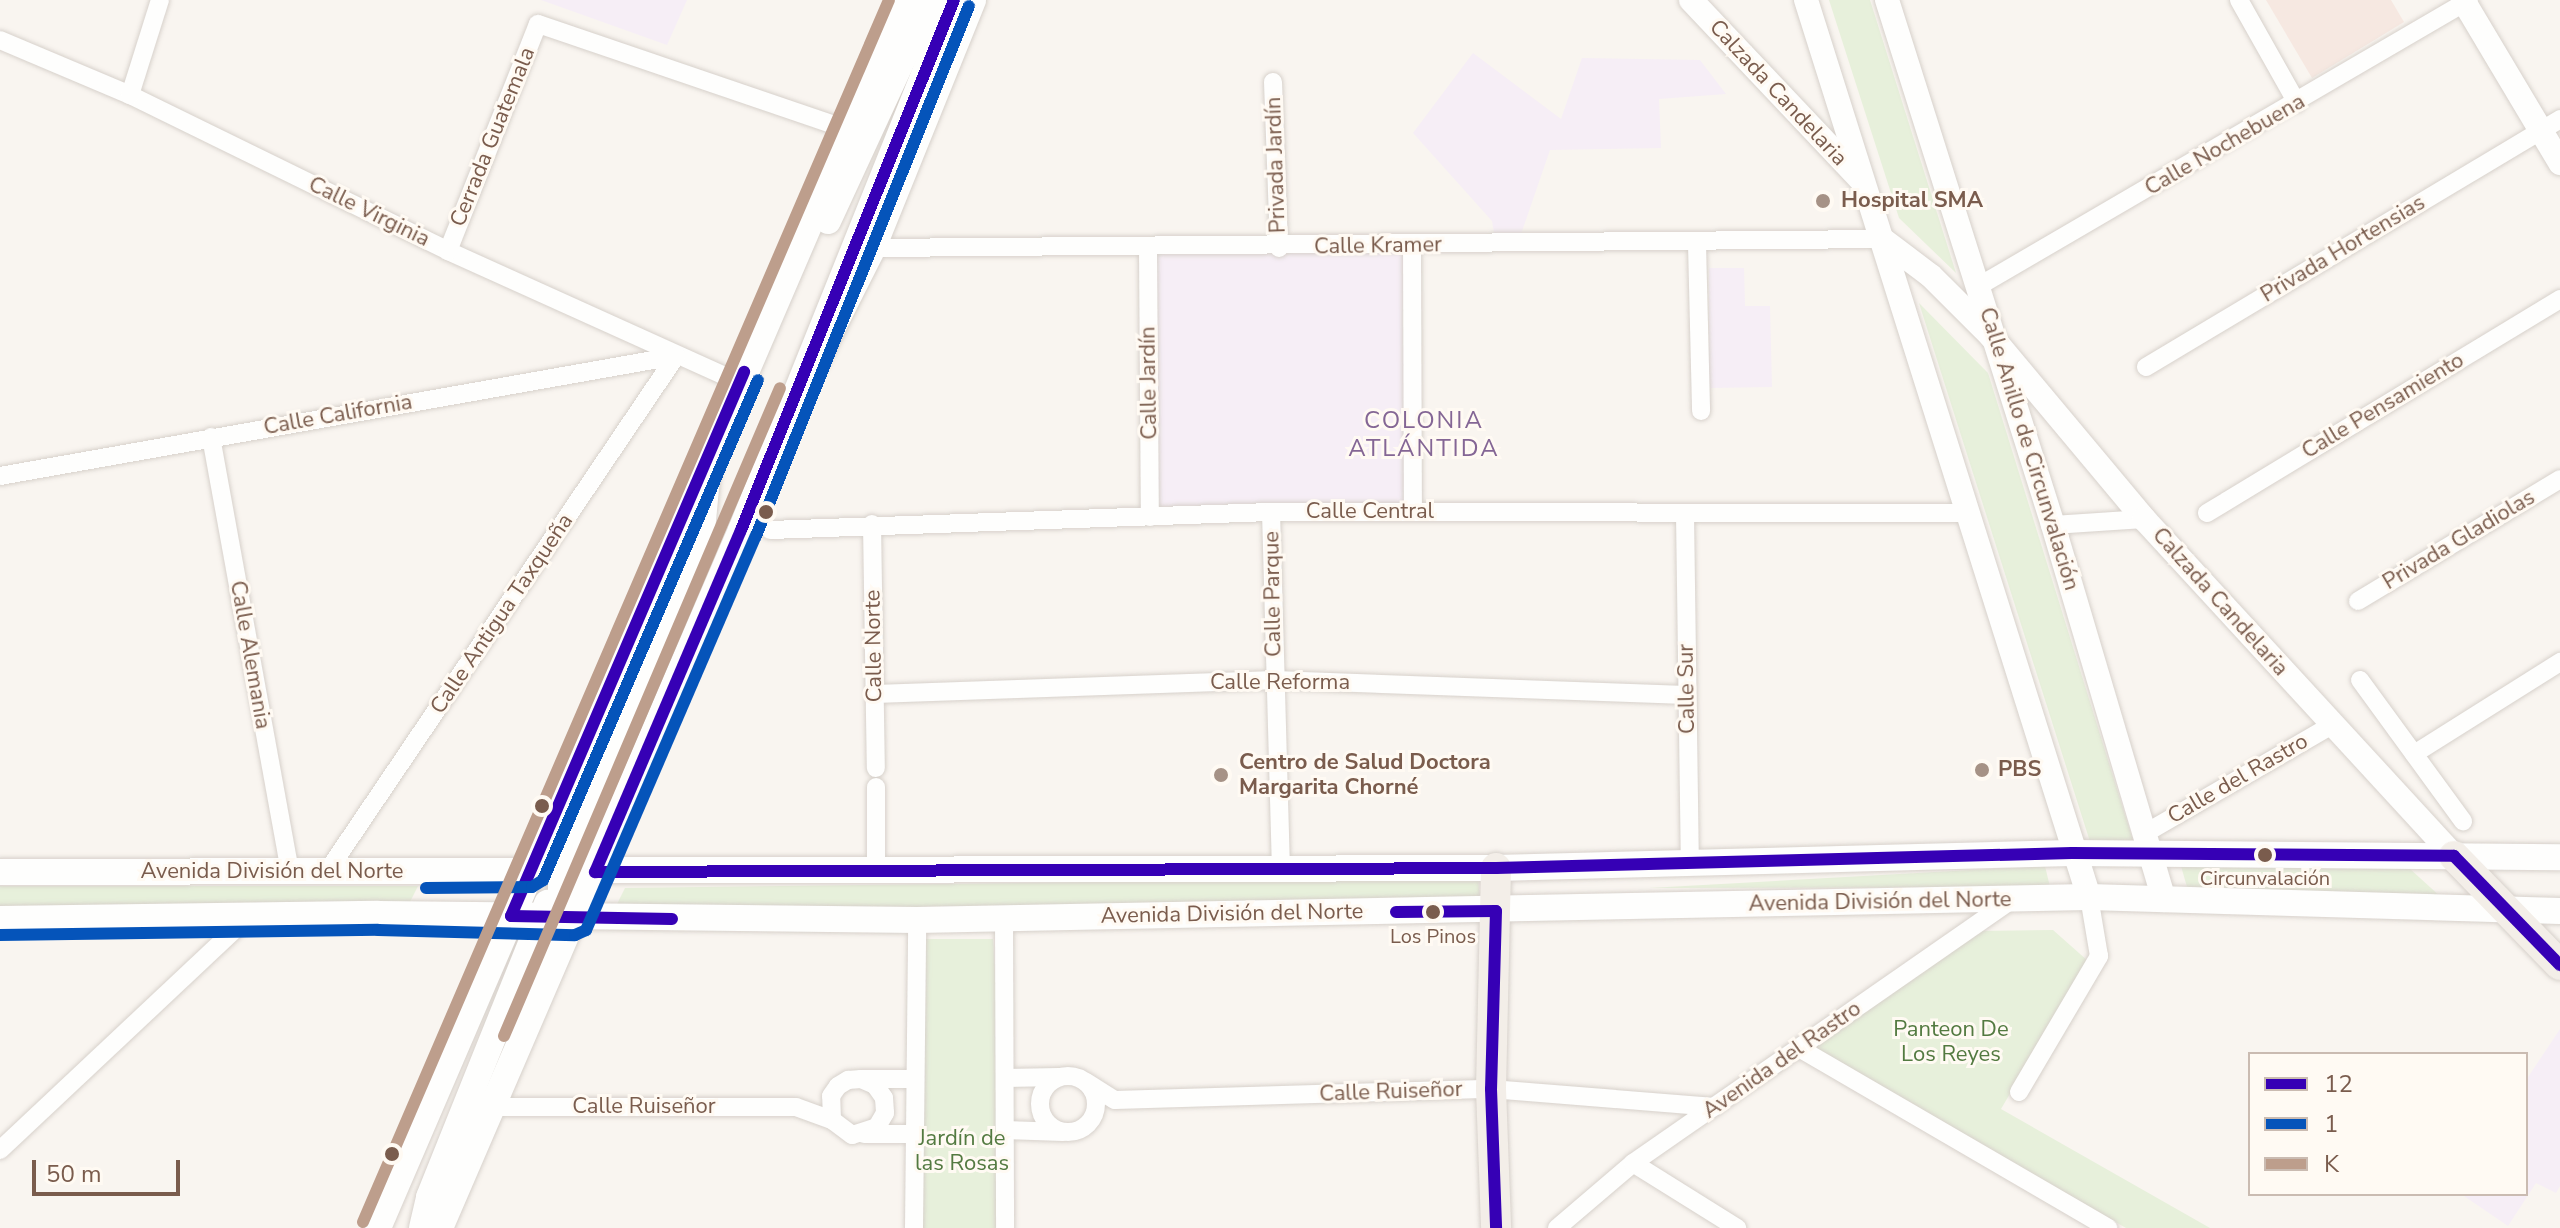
<!DOCTYPE html>
<html>
<head>
<meta charset="utf-8">
<style>
  body { margin:0 }
  #map { position:relative; width:2560px; height:1228px; overflow:hidden; background:#f9f5f0; font-family:"Nunito Sans",sans-serif }
  div>[style] { position:absolute }
  .commercial>* { inset:0; background:#f6e8e1 }
  .education>* { inset:0; background:#f6eef6 }
  .green>* { inset:0; background:#e7f0db }
  .roads { filter:drop-shadow(0 0 2px #d7d1cb) drop-shadow(0 0 2px #d7d1cb) }
  .minor>* { height:18px; margin:-9px; padding:0 9px; transform-origin:9px; border-radius:9px; background:#fefefd }
  .minor>.ring { margin:-9px; padding:0; box-sizing:content-box; background:none; border:18px solid #fefefd; border-radius:50% }
  .tertiary>* { height:24px; margin:-12px; padding:0 12px; transform-origin:12px; border-radius:12px; background:#fefefd }
  .secondary>* { height:26px; margin:-13px; padding:0 13px; transform-origin:13px; border-radius:13px; background:#fefefd }
  .primary>* { height:30px; margin:-15px; padding:0 15px; transform-origin:15px; border-radius:15px; background:#f3eee8 }
  .bus-1>* { height:12px; margin:-6px; padding:0 6px; transform-origin:6px; border-radius:6px; background:#3600b5 }
  .bus-2>* { height:12px; margin:-6px; padding:0 6px; transform-origin:6px; border-radius:6px; background:#0554ba }
  .bus-3>* { height:12px; margin:-6px; padding:0 6px; transform-origin:6px; border-radius:6px; background:#bd9e8c }
  .dots>* { width:22px; height:22px; translate:-50% -50%; box-sizing:border-box; border:4px solid #fffaf3; border-radius:50% }
  span { translate:-50% -50%; white-space:nowrap; text-align:center; line-height:1.15; -webkit-text-stroke:6px #fffaf3; paint-order:stroke }
  .bus-label { font-size:20px; color:#7a5c4d }
  .street-label { font-size:22px; color:#7a5c4d }
  .poi-label { font-size:22px; color:#7a5c4d; font-weight:700 }
  .left { translate:0 -50%; text-align:left }
  .park-label { font-size:22px; color:#537a41 }
  .neighbourhood-label { font-size:24px; color:#846695; letter-spacing:2px }
  .legend { position:absolute; left:2248px; top:1052px; width:280px; height:144px; box-sizing:border-box; background:#fffaf3; border:2px solid #cabbb1; margin:0; padding:10px 14px; list-style:none; font-size:24px; color:#7a5c4d }
  .legend li { display:flex; align-items:center; gap:16px; height:40px }
  .legend b { width:40px; border:2px solid #cabbb1 }
  .scale { position:absolute; left:32px; top:1160px; width:148px; height:36px; box-sizing:border-box; border:4px solid #7a5c4d; border-top:0; padding-left:10px; font-size:24px; line-height:28px; white-space:nowrap; color:#7a5c4d; -webkit-text-stroke:6px #fffaf3; paint-order:stroke }
</style>
</head>
<body>
<div id="map">
  <div class="commercial">
    <div style="clip-path:polygon(2266px 0,2391px 0,2404px 22px,2312px 78px)"></div>
  </div>
  <div class="education">
    <div style="clip-path:polygon(541px 0,687px 0,667px 45px)"></div>
    <div style="clip-path:polygon(1473px 53px,1561px 119px,1582px 58px,1700px 60px,1726px 94px,1659px 99px,1661px 148px,1550px 150px,1520px 237px,1495px 239px,1492px 221px,1413px 133px)"></div>
    <div style="clip-path:polygon(1411px 246px,1412px 510px,1151px 516px,1149px 250px)"></div>
    <div style="clip-path:polygon(1709px 268px,1744px 268px,1745px 306px,1770px 306px,1772px 387px,1709px 388px)"></div>
    <div style="clip-path:polygon(2560px 1029px,2560px 1186px,2556px 1193px,2536px 1183px,2508px 1226px,2461px 1194px,2526px 1194px,2526px 1080px)"></div>
  </div>
  <div class="green">
    <div style="clip-path:polygon(1829px 0,1870px 0,1956px 273px,1899px 218px)"></div>
    <div style="clip-path:polygon(1919px 303px,1988px 373px,2135px 847px,2092px 848px)"></div>
    <div style="clip-path:polygon(2045px 866px,2050px 887px,1649px 888px)"></div>
    <div style="clip-path:polygon(2181px 866px,2409px 868px,2442px 898px,2189px 894px)"></div>
    <div style="clip-path:polygon(1478px 877px,1480px 901px,614px 910px,625px 888px)"></div>
    <div style="clip-path:polygon(0 886px,418px 886px,409px 904px,0 909px)"></div>
    <div style="clip-path:polygon(2053px 930px,2088px 961px,2001px 1109px,2210px 1228px,2126px 1228px,1810px 1048px,1977px 931px)"></div>
    <div style="clip-path:polygon(926px 939px,993px 939px,1001px 1073px,1000px 1228px,922px 1228px)"></div>
  </div>
  <div class="roads">
    <div class="minor">
      <div style="left:2239px;top:0;width:118px;rotate:60.6deg"></div>
      <div style="left:0;top:40px;width:141px;rotate:22.9deg"></div>
      <div style="left:130px;top:95px;width:354px;rotate:26.1deg"></div>
      <div style="left:448px;top:251px;width:320px;rotate:24.3deg"></div>
      <div style="left:1273px;top:82px;width:166px;rotate:87.9deg"></div>
      <div style="left:130px;top:95px;width:100px;rotate:-72.5deg"></div>
      <div style="left:1697px;top:244px;width:167px;rotate:88.6deg"></div>
      <div style="left:1412px;top:245px;width:267px;rotate:89.8deg"></div>
      <div style="left:874px;top:248px;width:1008px;rotate:-0.51deg"></div>
      <div style="left:1148px;top:249px;width:268px;rotate:89.6deg"></div>
      <div style="left:448px;top:251px;width:244px;rotate:-68.4deg"></div>
      <div style="left:538px;top:24px;width:329px;rotate:18.8deg"></div>
      <div style="left:1979px;top:286px;width:567px;rotate:-30.27deg"></div>
      <div style="left:2146px;top:367px;width:483px;rotate:-30.9deg"></div>
      <div style="left:211px;top:437px;width:442px;rotate:79.7deg"></div>
      <div style="left:0;top:476px;width:687px;rotate:-10.07deg"></div>
      <div style="left:1271px;top:512px;width:355px;rotate:88.4deg"></div>
      <div style="left:2207px;top:513px;width:413px;rotate:-31.2deg"></div>
      <div style="left:1685px;top:514px;width:350px;rotate:89.2deg"></div>
      <div style="left:872px;top:524px;width:244px;rotate:89.1deg"></div>
      <div style="left:2053px;top:525px;width:91px;rotate:-3.8deg"></div>
      <div style="left:770px;top:530px;width:501px;rotate:-2.06deg"></div>
      <div style="left:1271px;top:512px;width:699px;rotate:0.08deg"></div>
      <div style="left:2358px;top:601px;width:236px;rotate:-31.1deg"></div>
      <div style="left:2360px;top:680px;width:175px;rotate:53.9deg"></div>
      <div style="left:875px;top:694px;width:400px;rotate:-2deg"></div>
      <div style="left:1275px;top:680px;width:411px;rotate:2.1deg"></div>
      <div style="left:2414px;top:754px;width:173px;rotate:-32.2deg"></div>
      <div style="left:2144px;top:834px;width:217px;rotate:-30.1deg"></div>
      <div style="left:876px;top:871px;width:84px;rotate:-90deg"></div>
      <div style="left:327px;top:872px;width:623px;rotate:-55.93deg"></div>
      <div style="left:1004px;top:918px;width:310px;rotate:89.8deg"></div>
      <div style="left:1799px;top:1048px;width:358px;rotate:30.2deg"></div>
      <div class="ring" style="left:1040px;top:1076px;width:38px;height:38px"></div>
      <div style="left:1005px;top:1078px;width:54px;rotate:-1.1deg"></div>
      <div style="left:861px;top:1079px;width:15px;rotate:23deg"></div>
      <div style="left:875px;top:1085px;width:16px;rotate:55deg"></div>
      <div style="left:884px;top:1098px;width:15px;rotate:86deg"></div>
      <div style="left:885px;top:1113px;width:16px;rotate:120deg"></div>
      <div style="left:877px;top:1127px;width:26px;rotate:162deg"></div>
      <div style="left:852px;top:1135px;width:25px;rotate:-143deg"></div>
      <div style="left:832px;top:1120px;width:24px;rotate:-92deg"></div>
      <div style="left:831px;top:1096px;width:12px;rotate:-55deg"></div>
      <div style="left:838px;top:1086px;width:12px;rotate:-31deg"></div>
      <div style="left:848px;top:1080px;width:13px;rotate:-4deg"></div>
      <div style="left:861px;top:1079px;width:54px"></div>
      <div style="left:1086px;top:1082px;width:34px;rotate:32deg"></div>
      <div style="left:1115px;top:1100px;width:376px;rotate:-1.7deg"></div>
      <div style="left:1491px;top:1089px;width:224px;rotate:4.6deg"></div>
      <div style="left:2019px;top:1092px;width:158px;rotate:-59.5deg"></div>
      <div style="left:2099px;top:956px;width:60px;rotate:-99.6deg"></div>
      <div style="left:492px;top:1107px;width:304px"></div>
      <div style="left:796px;top:1107px;width:38px;rotate:20deg"></div>
      <div style="left:1005px;top:1130px;width:58px;rotate:2deg"></div>
      <div style="left:864px;top:1134px;width:51px"></div>
      <div style="left:0;top:1150px;width:343px;rotate:-43.2deg"></div>
      <div style="left:1633px;top:1163px;width:123px;rotate:32deg"></div>
      <div style="left:914px;top:1228px;width:308px;rotate:-89.4deg"></div>
      <div style="left:1557px;top:1228px;width:100px;rotate:-40.5deg"></div>
      <div style="left:1633px;top:1163px;width:460px;rotate:-34.8deg"></div>
    </div>
    <div class="tertiary">
      <div style="left:1691px;top:0;width:249px;rotate:46.6deg"></div>
      <div style="left:1806px;top:0;width:941px;rotate:72.49deg"></div>
      <div style="left:1887px;top:0;width:551px;rotate:72.45deg"></div>
      <div style="left:2053px;top:525px;width:391px;rotate:73.5deg"></div>
      <div style="left:2463px;top:0;width:190px;rotate:59.2deg"></div>
      <div style="left:1882px;top:239px;width:61px;rotate:37.1deg"></div>
      <div style="left:1931px;top:276px;width:85px;rotate:45deg"></div>
      <div style="left:1991px;top:336px;width:239px;rotate:50.1deg"></div>
      <div style="left:2144px;top:519px;width:458px;rotate:47.4deg"></div>
      <div style="left:816px;top:363px;width:129px;rotate:-63.2deg"></div>
      <div style="left:874px;top:248px;width:267px;rotate:-68deg"></div>
    </div>
    <div class="secondary">
      <div style="left:828px;top:221px;width:243px;rotate:-65.2deg"></div>
      <div style="left:0;top:872px;width:1496px;rotate:-0.15deg"></div>
      <div style="left:1496px;top:868px;width:576px;rotate:-1.49deg"></div>
      <div style="left:2072px;top:853px;width:488px;rotate:0.5deg"></div>
      <div style="left:0;top:919px;width:378px;rotate:-0.8deg"></div>
      <div style="left:378px;top:914px;width:539px;rotate:0.64deg"></div>
      <div style="left:917px;top:920px;width:1172px;rotate:-1.12deg"></div>
      <div style="left:2089px;top:897px;width:471px;rotate:1.7deg"></div>
      <div style="left:575px;top:919px;width:28px;rotate:-120deg"></div>
      <div style="left:561px;top:895px;width:24px;rotate:-90deg"></div>
      <div style="left:561px;top:871px;width:348px;rotate:-66.5deg"></div>
      <div style="left:700px;top:552px;width:85px;rotate:-84.6deg"></div>
      <div style="left:378px;top:1228px;width:1337px;rotate:-66.73deg"></div>
      <div style="left:422px;top:1228px;width:32px;rotate:-77deg"></div>
      <div style="left:429px;top:1197px;width:317px;rotate:-68.1deg"></div>
      <div style="left:440px;top:1228px;width:760px;rotate:-66.67deg"></div>
      <div style="left:741px;top:530px;width:571px;rotate:-68.11deg"></div>
    </div>
    <div class="primary">
      <div style="left:2454px;top:856px;width:152px;rotate:45.8deg"></div>
      <div style="left:1496px;top:868px;width:221px;rotate:91.3deg"></div>
      <div style="left:1491px;top:1089px;width:139px;rotate:87.9deg"></div>
    </div>
  </div>
  <div class="bus-1">
    <div style="left:954px;top:0;width:571px;rotate:111.89deg"></div>
    <div style="left:741px;top:530px;width:372px;rotate:113.1deg"></div>
    <div style="left:595px;top:872px;width:901px;rotate:-0.25deg"></div>
    <div style="left:1496px;top:868px;width:576px;rotate:-1.49deg"></div>
    <div style="left:2072px;top:853px;width:382px;rotate:0.4deg"></div>
    <div style="left:2454px;top:856px;width:152px;rotate:45.8deg"></div>
    <div style="left:1396px;top:912px;width:100px;rotate:-0.6deg"></div>
    <div style="left:1496px;top:911px;width:178px;rotate:91.6deg"></div>
    <div style="left:1491px;top:1089px;width:139px;rotate:87.9deg"></div>
    <div style="left:672px;top:919px;width:161px;rotate:-178.9deg"></div>
    <div style="left:511px;top:916px;width:592px;rotate:-66.81deg"></div>
  </div>
  <div class="bus-2">
    <div style="left:426px;top:888px;width:106px;rotate:-0.5deg"></div>
    <div style="left:532px;top:887px;width:13px;rotate:-32deg"></div>
    <div style="left:543px;top:880px;width:544px;rotate:-66.73deg"></div>
    <div style="left:0;top:935px;width:378px;rotate:-0.8deg"></div>
    <div style="left:378px;top:930px;width:197px;rotate:1.5deg"></div>
    <div style="left:575px;top:935px;width:12px;rotate:-24deg"></div>
    <div style="left:586px;top:930px;width:429px;rotate:-66.7deg"></div>
    <div style="left:756px;top:536px;width:571px;rotate:-68.11deg"></div>
  </div>
  <div class="bus-3">
    <div style="left:504px;top:1036px;width:704px;rotate:-66.93deg"></div>
    <div style="left:363px;top:1222px;width:1330px;rotate:-66.71deg"></div>
  </div>
  <div class="dots">
    <div style="left:1823px;top:201px;background:#a69286"></div>
    <div style="left:766px;top:512px;background:#7a5c4d"></div>
    <div style="left:1982px;top:770px;background:#a69286"></div>
    <div style="left:1221px;top:775px;background:#a69286"></div>
    <div style="left:542px;top:806px;background:#7a5c4d"></div>
    <div style="left:2265px;top:855px;background:#7a5c4d"></div>
    <div style="left:1433px;top:912px;background:#7a5c4d"></div>
    <div style="left:392px;top:1154px;background:#7a5c4d"></div>
  </div>
  <div class="bus-label">
    <span style="left:2265px;top:878px">Circunvalación</span>
    <span style="left:1433px;top:936px">Los Pinos</span>
  </div>
  <div class="street-label">
    <span style="left:1778px;top:93px;rotate:47deg">Calzada Candelaria</span>
    <span style="left:493px;top:137px;rotate:-68deg">Cerrada Guatemala</span>
    <span style="left:2225px;top:145px;rotate:-30deg">Calle Nochebuena</span>
    <span style="left:1276px;top:165px;rotate:-92deg">Privada Jardín</span>
    <span style="left:369px;top:212px;rotate:26deg">Calle Virginia</span>
    <span style="left:1378px;top:246px;rotate:-1deg">Calle Kramer</span>
    <span style="left:2343px;top:249px;rotate:-31deg">Privada Hortensias</span>
    <span style="left:1149px;top:383px;rotate:-91deg">Calle Jardín</span>
    <span style="left:2383px;top:406px;rotate:-31deg">Calle Pensamiento</span>
    <span style="left:338px;top:415px;rotate:-10deg">Calle California</span>
    <span style="left:2029px;top:449px;rotate:73deg">Calle Anillo de Circunvalación</span>
    <span style="left:1370px;top:512px">Calle Central</span>
    <span style="left:2459px;top:540px;rotate:-31deg">Privada Gladiolas</span>
    <span style="left:1273px;top:594px;rotate:-91deg">Calle Parque</span>
    <span style="left:2220px;top:602px;rotate:48deg">Calzada Candelaria</span>
    <span style="left:502px;top:614px;rotate:-56deg">Calle Antigua Taxqueña</span>
    <span style="left:874px;top:646px;rotate:-91deg">Calle Norte</span>
    <span style="left:250px;top:655px;rotate:80deg">Calle Alemania</span>
    <span style="left:1280px;top:683px">Calle Reforma</span>
    <span style="left:1687px;top:689px;rotate:-91deg">Calle Sur</span>
    <span style="left:2238px;top:779px;rotate:-30deg">Calle del Rastro</span>
    <span style="left:272px;top:872px">Avenida División del Norte</span>
    <span style="left:1880px;top:902px;rotate:-1deg">Avenida División del Norte</span>
    <span style="left:1232px;top:914px;rotate:-1deg">Avenida División del Norte</span>
    <span style="left:1782px;top:1060px;rotate:-35deg">Avenida del Rastro</span>
    <span style="left:1391px;top:1092px;rotate:-2deg">Calle Ruiseñor</span>
    <span style="left:644px;top:1107px">Calle Ruiseñor</span>
  </div>
  <div class="poi-label">
    <span class="left" style="left:1841px;top:201px">Hospital SMA</span>
    <span class="left" style="left:1239px;top:775px">Centro de Salud Doctora<br>Margarita Chorné</span>
    <span class="left" style="left:1998px;top:770px">PBS</span>
  </div>
  <div class="park-label">
    <span style="left:1951px;top:1042px">Panteon De<br>Los Reyes</span>
    <span style="left:962px;top:1151px">Jardín de<br>las Rosas</span>
  </div>
  <div class="neighbourhood-label">
    <span style="left:1424px;top:435px">COLONIA<br>ATLÁNTIDA</span>
  </div>
  <ul class="legend">
  <li><b style="height:10px;background:#3600b5"></b>12</li>
  <li><b style="height:10px;background:#0554ba"></b>1</li>
  <li><b style="height:10px;background:#bd9e8c"></b>K</li>
  </ul>
  <div class="scale">50 m</div>
</div>
</body>
</html>
